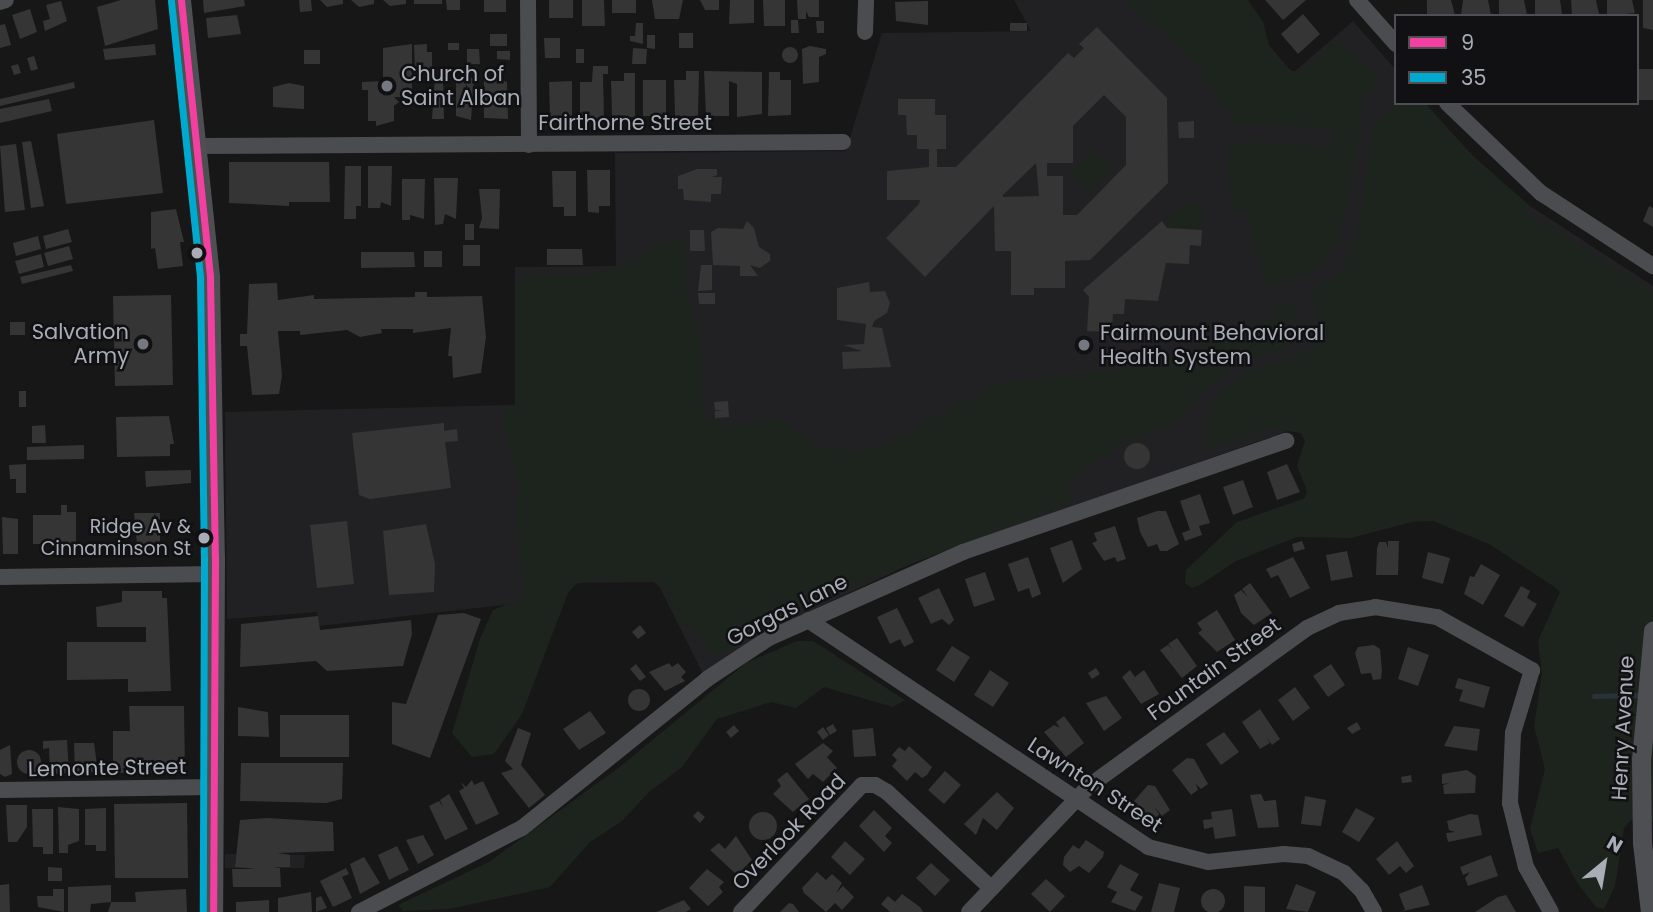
<!DOCTYPE html>
<html>
<head>
<meta charset="utf-8">
<style>
  body { margin:0 }
  #map { position:relative; width:1653px; height:912px; overflow:hidden; background:#171717; font-family:Poppins,sans-serif }
  div>[style] { position:absolute }
  .built>* { inset:0; background:#212123 }
  .green>* { inset:0; background:#1d241e }
  .stream>* { height:4.5px; margin:-2.25px; padding:0 2.25px; transform-origin:2.25px; border-radius:2.25px; background:#2a3239 }
  .building>* { inset:0; background:#353536 }
  .round { border-radius:50% }
  .minor>* { height:16px; margin:-8px; padding:0 8px; transform-origin:8px; border-radius:8px; background:#4b4c50 }
  .major>* { height:19px; margin:-9.5px; padding:0 9.5px; transform-origin:9.5px; border-radius:9.5px; background:#4d4f52 }
  .bus-1>* { height:7px; margin:-3.5px; padding:0 3.5px; transform-origin:3.5px; border-radius:3.5px; background:#f240a1 }
  .bus-2>* { height:7px; margin:-3.5px; padding:0 3.5px; transform-origin:3.5px; border-radius:3.5px; background:#00a9ce }
  .dots>* { width:19px; height:19px; translate:-50% -50%; box-sizing:border-box; border:4px solid #111113; border-radius:50% }
  span { translate:-50% -50%; white-space:nowrap; text-align:center; line-height:1.15; -webkit-text-stroke:5px #111113; paint-order:stroke }
  .bus-label { font-size:19px; color:#a8adb8 }
  .right { translate:-100% -50%; text-align:right }
  .poi-label { font-size:21px; color:#a8adb8 }
  .left { translate:0 -50%; text-align:left }
  .street-label { font-size:21px; color:#a8adb8 }
  .legend { position:absolute; left:1394px; top:14px; width:245px; height:91px; box-sizing:border-box; background:#111113; border:2px solid #4d4f55; margin:0; padding:9px 12px; list-style:none; font-size:21px; color:#a8adb8 }
  .legend li { display:flex; align-items:center; gap:14px; height:35px }
  .legend b { width:35px; border:2px solid #4d4f55 }
  .north { position:absolute; left:1569px; top:828px; width:70px; height:70px; -webkit-text-stroke:5px #111113; paint-order:stroke; rotate:30deg; font-size:19px; font-weight:700; line-height:28px; text-align:center; color:#a8adb8 }
  .north::after { content:''; display:block; margin:auto; width:24px; height:32px; background:#a8adb8; clip-path:polygon(50% 0,100% 100%,50% 72%,0 100%) }
</style>
</head>
<body>
<div id="map">
  <div class="built">
    <div style="clip-path:polygon(1014px 0,1155px 0,1287px 78px,1353px 21px,1396px 70px,1396px 103px,1425px 103px,1472px 155px,1524px 202px,1653px 286px,1653px 497px,1286px 425px,1288px 431px,919px 560px,774px 628px,703px 674px,657px 582px,561px 583px,555px 599px,319px 626px,317px 612px,227px 619px,225px 412px,515px 405px,515px 267px,616px 266px,615px 153px,846px 151px,882px 33px,1031px 31px)"></div>
    <div style="clip-path:polygon(225px 854px,305px 855px,304px 868px,225px 868px)"></div>
  </div>
  <div class="green">
    <div style="clip-path:polygon(1127px 0,1248px 0,1263px 22px,1269px 45px,1290px 70px,1296px 72px,1338px 41px,1379px 76px,1356px 113px,1363px 113px,1341px 237px,1315px 271px,1267px 287px,1246px 210px,1232px 209px,1228px 160px,1231px 146px,1242px 142px,1309px 143px,1330px 151px,1336px 128px,1235px 124px,1200px 70px)"></div>
    <div style="clip-path:polygon(1396px 100px,1424px 103px,1474px 157px,1530px 206px,1525px 215px,1552px 227px,1653px 291px,1653px 822px,1631px 820px,1624px 828px,1615px 886px,1604px 909px,1596px 907px,1578px 884px,1558px 848px,1538px 853px,1530px 829px,1545px 769px,1534px 726px,1542px 673px,1538px 641px,1560px 592px,1553px 586px,1489px 544px,1433px 521px,1412px 522px,1351px 538px,1297px 537px,1236px 561px,1200px 585px,1192px 588px,1185px 583px,1186px 570px,1237px 522px,1305px 498px,1307px 491px,1297px 466px,1305px 441px,1301px 433px,1267px 428px,1211px 450px,1204px 436px,1209px 408px,1224px 389px,1248px 372px,1288px 360px,1329px 339px,1310px 293px,1335px 276px,1350px 256px,1360px 221px,1374px 125px)"></div>
    <div style="clip-path:polygon(1093px 150px,1112px 170px,1089px 192px,1070px 173px)"></div>
    <div style="clip-path:polygon(1182px 204px,1202px 204px,1202px 230px,1167px 228px,1162px 221px)"></div>
    <div style="clip-path:polygon(663px 241px,682px 241px,686px 247px,686px 287px,702px 350px,702px 394px,707px 418px,732px 427px,777px 419px,815px 445px,855px 451px,884px 445px,999px 383px,1110px 371px,1192px 351px,1277px 316px,1276px 304px,1291px 304px,1303px 329px,1290px 345px,1236px 365px,1204px 389px,1177px 422px,1122px 443px,1075px 477px,1067px 487px,1072px 502px,849px 588px,734px 649px,715px 655px,708px 651px,696px 627px,686px 630px,676px 619px,668px 595px,653px 581px,595px 579px,576px 584px,568px 593px,522px 714px,494px 754px,472px 757px,452px 733px,480px 639px,493px 610px,525px 597px,516px 512px,520px 486px,503px 422px,504px 411px,517px 405px,517px 282px,532px 274px,581px 276px,609px 270px,638px 259px)"></div>
    <div style="clip-path:polygon(797px 641px,813px 641px,905px 700px,893px 707px,824px 687px,796px 708px,771px 702px,717px 719px,682px 767px,649px 792px,622px 821px,590px 842px,550px 887px,449px 909px,403px 911px,398px 905px,489px 862px,621px 766px,746px 663px)"></div>
  </div>
  <div class="stream">
    <div style="left:1594px;top:696px;width:48px;rotate:-1.2deg"></div>
  </div>
  <div class="building">
    <div style="clip-path:polygon(121px 0,155px 0,158px 29px,105px 46px,97px 7px)"></div>
    <div style="clip-path:polygon(203px 0,244px 0,245px 6px,204px 13px)"></div>
    <div style="clip-path:polygon(299px 0,311px 0,312px 11px,300px 12px)"></div>
    <div style="clip-path:polygon(320px 0,343px 0,343px 4px,327px 7px)"></div>
    <div style="clip-path:polygon(351px 0,374px 0,374px 4px,359px 7px)"></div>
    <div style="clip-path:polygon(383px 0,406px 0,406px 4px,390px 6px)"></div>
    <div style="clip-path:polygon(414px 0,442px 0,442px 4px,414px 4px)"></div>
    <div style="clip-path:polygon(446px 0,460px 0,460px 10px,447px 10px)"></div>
    <div style="clip-path:polygon(484px 0,506px 0,506px 12px,484px 12px)"></div>
    <div style="clip-path:polygon(549px 0,573px 0,573px 18px,549px 18px)"></div>
    <div style="clip-path:polygon(582px 0,604px 0,605px 26px,582px 26px)"></div>
    <div style="clip-path:polygon(612px 0,636px 0,636px 13px,612px 13px)"></div>
    <div style="clip-path:polygon(652px 0,683px 0,679px 19px,655px 19px)"></div>
    <div style="clip-path:polygon(700px 0,719px 0,719px 10px,705px 10px)"></div>
    <div style="clip-path:polygon(730px 0,754px 0,754px 23px,729px 24px)"></div>
    <div style="clip-path:polygon(763px 0,785px 0,785px 26px,764px 26px)"></div>
    <div style="clip-path:polygon(797px 0,819px 0,819px 17px,809px 17px,806px 11px,806px 19px,798px 19px)"></div>
    <div style="clip-path:polygon(1265px 0,1306px 0,1283px 20px)"></div>
    <div style="clip-path:polygon(1427px 0,1451px 0,1455px 15px,1427px 16px)"></div>
    <div style="clip-path:polygon(1463px 0,1488px 0,1491px 15px,1461px 15px)"></div>
    <div style="clip-path:polygon(1499px 0,1524px 0,1527px 15px,1499px 16px)"></div>
    <div style="clip-path:polygon(1535px 0,1560px 0,1562px 14px,1535px 16px)"></div>
    <div style="clip-path:polygon(1571px 0,1596px 0,1599px 14px,1572px 16px)"></div>
    <div style="clip-path:polygon(1607px 0,1632px 0,1635px 13px,1607px 16px)"></div>
    <div style="clip-path:polygon(1643px 0,1653px 0,1653px 30px,1643px 28px)"></div>
    <div style="clip-path:polygon(61px 1px,67px 21px,45px 31px,43px 21px,50px 19px,46px 5px)"></div>
    <div style="clip-path:polygon(928px 1px,928px 25px,896px 21px,895px 2px)"></div>
    <div style="clip-path:polygon(30px 9px,37px 32px,20px 39px,12px 15px)"></div>
    <div style="clip-path:polygon(1303px 14px,1320px 34px,1298px 54px,1281px 34px)"></div>
    <div style="clip-path:polygon(237px 15px,241px 34px,208px 38px,206px 18px)"></div>
    <div style="clip-path:polygon(791px 20px,798px 20px,799px 33px,791px 33px)"></div>
    <div style="clip-path:polygon(816px 21px,824px 21px,824px 33px,817px 33px)"></div>
    <div style="clip-path:polygon(636px 23px,643px 23px,643px 44px,630px 41px,630px 36px,635px 36px)"></div>
    <div style="clip-path:polygon(1010px 23px,1027px 23px,1027px 31px,1010px 31px)"></div>
    <div style="clip-path:polygon(5px 24px,11px 45px,0 48px,0 25px)"></div>
    <div style="clip-path:polygon(evenodd,1097px 27px,1167px 98px,1168px 183px,1090px 260px,1065px 261px,1065px 288px,1034px 288px,1034px 295px,1011px 295px,1011px 251px,995px 251px,994px 206px,925px 277px,886px 238px,919px 204px,920px 200px,887px 200px,887px 171px,929px 167px,929px 149px,917px 149px,917px 135px,907px 135px,906px 115px,898px 115px,898px 99px,935px 99px,935px 115px,946px 115px,946px 149px,937px 149px,937px 167px,956px 167px,1068px 53px,1074px 58px,1084px 48px,1079px 44px,1097px 27px,1104px 95px,1126px 117px,1126px 165px,1077px 215px,1063px 215px,1063px 176px,1047px 176px,1047px 163px,1073px 163px,1073px 126px,1104px 95px,1097px 27px,1036px 163px,1039px 196px,1003px 197px,1003px 195px,1036px 163px)"></div>
    <div style="clip-path:polygon(679px 33px,693px 33px,693px 48px,679px 48px)"></div>
    <div style="clip-path:polygon(490px 34px,507px 34px,507px 46px,490px 46px)"></div>
    <div style="clip-path:polygon(647px 35px,655px 35px,655px 49px,647px 48px)"></div>
    <div style="clip-path:polygon(544px 38px,560px 38px,560px 58px,545px 58px)"></div>
    <div style="clip-path:polygon(448px 43px,459px 43px,459px 50px,448px 50px)"></div>
    <div style="clip-path:polygon(155px 44px,156px 55px,105px 60px,103px 49px)"></div>
    <div style="clip-path:polygon(412px 44px,412px 97px,394px 97px,399px 102px,394px 106px,394px 121px,376px 126px,376px 121px,368px 121px,368px 90px,362px 90px,362px 82px,383px 81px,383px 48px)"></div>
    <div style="clip-path:polygon(427px 44px,427px 52px,432px 52px,432px 69px,415px 69px,414px 45px)"></div>
    <div style="clip-path:polygon(810px 46px,826px 49px,826px 54px,819px 57px,819px 82px,803px 84px,802px 49px)"></div>
    <div class="round" style="left:782px;top:47px;width:16px;height:16px"></div>
    <div style="clip-path:polygon(633px 48px,647px 49px,646px 64px,632px 64px)"></div>
    <div style="clip-path:polygon(467px 49px,479px 49px,480px 64px,467px 64px)"></div>
    <div style="clip-path:polygon(576px 49px,584px 49px,584px 63px,576px 63px)"></div>
    <div style="clip-path:polygon(304px 50px,320px 50px,320px 64px,304px 64px)"></div>
    <div style="clip-path:polygon(497px 51px,510px 51px,510px 60px,497px 59px)"></div>
    <div style="clip-path:polygon(34px 56px,38px 69px,31px 71px,27px 58px)"></div>
    <div style="clip-path:polygon(18px 64px,21px 73px,14px 75px,11px 66px)"></div>
    <div style="clip-path:polygon(593px 66px,608px 66px,608px 74px,603px 74px,604px 118px,580px 118px,580px 82px,592px 82px)"></div>
    <div style="clip-path:polygon(1637px 69px,1653px 69px,1653px 100px,1637px 100px)"></div>
    <div style="clip-path:polygon(686px 71px,699px 71px,698px 116px,675px 116px,674px 80px,686px 80px)"></div>
    <div style="clip-path:polygon(704px 71px,762px 72px,762px 114px,737px 117px,737px 84px,729px 81px,729px 116px,706px 116px)"></div>
    <div style="clip-path:polygon(769px 72px,780px 72px,780px 80px,791px 80px,791px 115px,768px 116px)"></div>
    <div style="clip-path:polygon(624px 73px,635px 73px,635px 117px,612px 117px,611px 81px,624px 81px)"></div>
    <div style="clip-path:polygon(484px 76px,507px 82px,508px 119px,484px 118px)"></div>
    <div style="clip-path:polygon(435px 78px,443px 78px,444px 119px,432px 119px)"></div>
    <div style="clip-path:polygon(460px 78px,474px 78px,471px 120px,456px 116px,456px 81px)"></div>
    <div style="clip-path:polygon(643px 80px,666px 80px,666px 116px,643px 116px)"></div>
    <div style="clip-path:polygon(572px 81px,572px 118px,550px 118px,549px 82px)"></div>
    <div style="clip-path:polygon(74px 82px,75px 88px,0 106px,0 99px)"></div>
    <div style="clip-path:polygon(289px 83px,304px 86px,304px 109px,273px 107px,273px 87px)"></div>
    <div style="clip-path:polygon(49px 99px,52px 111px,0 123px,0 109px)"></div>
    <div style="clip-path:polygon(154px 120px,163px 193px,66px 204px,57px 134px)"></div>
    <div style="clip-path:polygon(1194px 121px,1194px 138px,1179px 138px,1178px 122px)"></div>
    <div style="clip-path:polygon(31px 141px,44px 206px,31px 208px,22px 142px)"></div>
    <div style="clip-path:polygon(16px 144px,25px 210px,5px 212px,0 146px)"></div>
    <div style="clip-path:polygon(229px 162px,329px 162px,330px 202px,289px 202px,289px 206px,229px 203px)"></div>
    <div style="clip-path:polygon(345px 166px,361px 166px,361px 206px,356px 206px,356px 219px,344px 219px)"></div>
    <div style="clip-path:polygon(368px 166px,392px 166px,391px 206px,381px 202px,380px 208px,368px 208px)"></div>
    <div style="clip-path:polygon(697px 169px,717px 169px,717px 175px,712px 177px,722px 177px,721px 194px,711px 194px,711px 202px,684px 200px,683px 189px,678px 189px,678px 176px)"></div>
    <div style="clip-path:polygon(587px 170px,610px 170px,610px 206px,599px 206px,599px 213px,588px 212px)"></div>
    <div style="clip-path:polygon(552px 171px,576px 171px,576px 216px,564px 216px,564px 207px,553px 207px)"></div>
    <div style="clip-path:polygon(434px 178px,458px 178px,456px 219px,445px 214px,443px 224px,435px 225px)"></div>
    <div style="clip-path:polygon(402px 179px,425px 179px,424px 219px,410px 215px,410px 220px,402px 220px)"></div>
    <div style="clip-path:polygon(479px 189px,500px 189px,499px 229px,479px 228px,482px 218px)"></div>
    <div style="clip-path:polygon(1649px 206px,1653px 208px,1653px 227px,1643px 221px)"></div>
    <div style="clip-path:polygon(176px 209px,184px 242px,180px 242px,183px 266px,158px 269px,155px 248px,151px 249px,151px 212px)"></div>
    <div style="clip-path:polygon(747px 221px,754px 228px,759px 247px,770px 254px,770px 261px,760px 268px,750px 265px,758px 276px,740px 276px,740px 266px,713px 265px,711px 232px,718px 228px,743px 229px)"></div>
    <div style="clip-path:polygon(1162px 221px,1167px 228px,1202px 230px,1201px 246px,1190px 245px,1189px 264px,1166px 263px,1158px 301px,1125px 299px,1124px 314px,1113px 314px,1112px 332px,1087px 331px,1089px 297px,1083px 290px)"></div>
    <div style="clip-path:polygon(465px 224px,474px 224px,474px 240px,465px 240px)"></div>
    <div style="clip-path:polygon(68px 229px,72px 242px,46px 249px,43px 236px)"></div>
    <div style="clip-path:polygon(690px 230px,704px 230px,705px 251px,690px 251px)"></div>
    <div style="clip-path:polygon(38px 236px,41px 249px,16px 256px,13px 243px)"></div>
    <div style="clip-path:polygon(463px 245px,480px 245px,480px 266px,463px 266px)"></div>
    <div style="clip-path:polygon(69px 246px,73px 259px,48px 266px,44px 253px)"></div>
    <div style="clip-path:polygon(547px 249px,582px 249px,583px 265px,547px 265px)"></div>
    <div style="clip-path:polygon(424px 251px,442px 251px,442px 267px,424px 267px)"></div>
    <div style="clip-path:polygon(361px 252px,414px 252px,415px 267px,361px 268px)"></div>
    <div style="clip-path:polygon(41px 254px,44px 267px,19px 274px,15px 261px)"></div>
    <div style="clip-path:polygon(71px 265px,73px 271px,22px 284px,20px 277px)"></div>
    <div style="clip-path:polygon(701px 265px,712px 265px,712px 290px,698px 291px)"></div>
    <div style="clip-path:polygon(869px 282px,870px 292px,885px 291px,890px 303px,887px 313px,874px 321px,872px 327px,882px 328px,891px 367px,843px 369px,842px 352px,862px 351px,843px 345px,864px 344px,866px 324px,837px 320px,837px 288px)"></div>
    <div style="clip-path:polygon(277px 283px,278px 300px,314px 295px,314px 299px,415px 297px,415px 292px,427px 292px,427px 297px,482px 296px,486px 337px,481px 373px,453px 378px,452px 356px,448px 356px,451px 328px,413px 333px,413px 329px,381px 329px,382px 333px,360px 337px,347px 330px,300px 335px,300px 331px,278px 331px,282px 376px,279px 394px,252px 395px,247px 346px,240px 346px,240px 334px,247px 334px,249px 284px)"></div>
    <div style="clip-path:polygon(698px 293px,715px 293px,715px 304px,699px 304px)"></div>
    <div style="clip-path:polygon(171px 295px,173px 385px,115px 386px,113px 296px)"></div>
    <div style="clip-path:polygon(10px 322px,25px 322px,25px 335px,10px 335px)"></div>
    <div style="clip-path:polygon(19px 391px,26px 391px,26px 407px,19px 407px)"></div>
    <div style="clip-path:polygon(728px 401px,729px 417px,715px 418px,715px 411px,724px 410px,715px 410px,714px 402px)"></div>
    <div style="clip-path:polygon(169px 416px,174px 444px,170px 444px,170px 456px,117px 457px,116px 417px)"></div>
    <div style="clip-path:polygon(444px 423px,444px 431px,457px 429px,458px 441px,445px 442px,451px 488px,370px 499px,359px 495px,352px 433px)"></div>
    <div style="clip-path:polygon(45px 425px,46px 443px,32px 443px,32px 426px)"></div>
    <div class="round" style="left:1124px;top:443px;width:26px;height:26px"></div>
    <div style="clip-path:polygon(84px 445px,84px 459px,27px 460px,27px 447px)"></div>
    <div style="clip-path:polygon(26px 464px,26px 493px,16px 493px,16px 479px,10px 479px,9px 465px)"></div>
    <div style="clip-path:polygon(1287px 464px,1300px 492px,1277px 500px,1267px 472px)"></div>
    <div style="clip-path:polygon(191px 470px,191px 483px,146px 487px,145px 471px)"></div>
    <div style="clip-path:polygon(1243px 480px,1253px 507px,1233px 515px,1223px 487px)"></div>
    <div style="clip-path:polygon(1200px 494px,1210px 523px,1199px 526px,1202px 535px,1185px 541px,1182px 533px,1190px 530px,1180px 501px)"></div>
    <div style="clip-path:polygon(61px 505px,67px 505px,67px 512px,76px 512px,76px 544px,33px 544px,33px 515px,61px 515px)"></div>
    <div style="clip-path:polygon(1157px 511px,1166px 511px,1179px 544px,1167px 551px,1160px 551px,1157px 544px,1148px 547px,1140px 532px,1137px 518px)"></div>
    <div style="clip-path:polygon(134px 513px,160px 513px,160px 549px,142px 549px,142px 544px,137px 544px)"></div>
    <div style="clip-path:polygon(2px 517px,18px 519px,18px 554px,3px 554px)"></div>
    <div style="clip-path:polygon(347px 521px,354px 584px,317px 588px,310px 525px)"></div>
    <div style="clip-path:polygon(426px 524px,435px 564px,434px 592px,389px 595px,383px 531px)"></div>
    <div style="clip-path:polygon(1115px 526px,1126px 559px,1117px 562px,1115px 557px,1104px 561px,1092px 543px,1097px 541px,1094px 533px)"></div>
    <div style="clip-path:polygon(1072px 540px,1082px 569px,1063px 583px,1050px 548px)"></div>
    <div style="clip-path:polygon(1302px 541px,1305px 549px,1294px 552px,1292px 544px)"></div>
    <div style="clip-path:polygon(1388px 541px,1399px 541px,1398px 575px,1376px 575px,1377px 548px,1379px 542px,1386px 542px,1388px 548px)"></div>
    <div style="clip-path:polygon(1347px 551px,1353px 577px,1331px 581px,1326px 555px)"></div>
    <div style="clip-path:polygon(1428px 552px,1450px 558px,1443px 584px,1422px 578px)"></div>
    <div style="clip-path:polygon(1028px 557px,1041px 594px,1032px 598px,1029px 588px,1018px 592px,1008px 564px)"></div>
    <div style="clip-path:polygon(1293px 557px,1310px 588px,1290px 598px,1278px 575px,1271px 578px,1266px 569px)"></div>
    <div style="clip-path:polygon(1481px 564px,1500px 575px,1483px 605px,1464px 594px,1470px 576px,1474px 577px)"></div>
    <div style="clip-path:polygon(985px 572px,995px 600px,974px 607px,965px 579px)"></div>
    <div style="clip-path:polygon(1250px 583px,1272px 613px,1254px 625px,1241px 613px,1234px 595px,1241px 590px,1248px 597px,1242px 589px)"></div>
    <div style="clip-path:polygon(1521px 586px,1530px 591px,1527px 598px,1537px 604px,1523px 627px,1504px 616px)"></div>
    <div style="clip-path:polygon(939px 588px,954px 620px,949px 625px,942px 619px,931px 624px,918px 598px)"></div>
    <div style="clip-path:polygon(122px 591px,162px 591px,162px 598px,167px 598px,171px 691px,128px 692px,128px 679px,67px 680px,67px 642px,146px 642px,146px 627px,97px 627px,96px 607px,122px 602px)"></div>
    <div style="clip-path:polygon(897px 608px,914px 642px,904px 647px,900px 639px,890px 644px,877px 617px)"></div>
    <div style="clip-path:polygon(1217px 610px,1235px 640px,1217px 652px,1198px 633px,1202px 630px,1197px 623px)"></div>
    <div style="clip-path:polygon(464px 613px,481px 619px,430px 758px,392px 744px,392px 702px,406px 704px,438px 615px)"></div>
    <div style="clip-path:polygon(318px 616px,320px 630px,411px 620px,412px 634px,403px 666px,327px 671px,316px 661px,240px 667px,241px 624px)"></div>
    <div style="clip-path:polygon(640px 625px,646px 633px,638px 639px,632px 632px)"></div>
    <div style="clip-path:polygon(1177px 638px,1197px 666px,1182px 678px,1160px 650px,1168px 645px,1173px 650px,1168px 644px)"></div>
    <div style="clip-path:polygon(1374px 645px,1380px 649px,1382px 671px,1381px 679px,1373px 680px,1371px 673px,1361px 674px,1355px 653px,1358px 647px)"></div>
    <div style="clip-path:polygon(952px 646px,970px 657px,954px 682px,936px 670px)"></div>
    <div style="clip-path:polygon(1408px 647px,1429px 655px,1418px 686px,1398px 679px)"></div>
    <div style="clip-path:polygon(669px 663px,672px 667px,678px 663px,686px 672px,681px 677px,685px 681px,665px 691px,649px 672px)"></div>
    <div style="clip-path:polygon(636px 664px,646px 677px,640px 681px,630px 669px)"></div>
    <div style="clip-path:polygon(1331px 664px,1345px 685px,1328px 697px,1313px 676px)"></div>
    <div style="clip-path:polygon(1096px 668px,1100px 674px,1092px 679px,1088px 673px)"></div>
    <div style="clip-path:polygon(990px 670px,1009px 683px,993px 707px,974px 695px)"></div>
    <div style="clip-path:polygon(1130px 670px,1135px 677px,1144px 670px,1159px 694px,1141px 704px,1122px 677px)"></div>
    <div style="clip-path:polygon(1458px 678px,1490px 687px,1484px 708px,1459px 701px,1463px 690px,1455px 688px)"></div>
    <div style="clip-path:polygon(1295px 687px,1310px 708px,1293px 721px,1278px 700px)"></div>
    <div class="round" style="left:628px;top:689px;width:22px;height:22px"></div>
    <div style="clip-path:polygon(1106px 696px,1122px 718px,1104px 731px,1086px 703px)"></div>
    <div style="clip-path:polygon(129px 706px,184px 706px,185px 772px,113px 773px,113px 731px,130px 731px)"></div>
    <div style="clip-path:polygon(238px 707px,268px 712px,269px 737px,238px 736px)"></div>
    <div style="clip-path:polygon(1260px 709px,1280px 739px,1272px 745px,1266px 736px,1270px 743px,1260px 749px,1242px 722px)"></div>
    <div style="clip-path:polygon(590px 711px,606px 733px,579px 750px,563px 729px)"></div>
    <div style="clip-path:polygon(280px 715px,349px 715px,349px 757px,280px 757px)"></div>
    <div style="clip-path:polygon(1064px 716px,1084px 743px,1066px 757px,1044px 732px,1054px 725px,1060px 728px,1056px 722px)"></div>
    <div style="clip-path:polygon(1357px 722px,1361px 729px,1352px 734px,1347px 728px)"></div>
    <div style="clip-path:polygon(833px 724px,837px 731px,830px 735px,826px 728px)"></div>
    <div style="clip-path:polygon(734px 725px,739px 731px,731px 738px,726px 732px)"></div>
    <div style="clip-path:polygon(1454px 726px,1480px 729px,1477px 751px,1444px 746px)"></div>
    <div style="clip-path:polygon(823px 727px,829px 735px,823px 740px,817px 732px)"></div>
    <div style="clip-path:polygon(518px 728px,531px 733px,521px 765px,545px 795px,529px 808px,501px 773px,513px 769px,505px 761px)"></div>
    <div style="clip-path:polygon(873px 728px,876px 756px,854px 757px,852px 730px)"></div>
    <div style="clip-path:polygon(1224px 732px,1239px 752px,1221px 765px,1206px 744px)"></div>
    <div style="clip-path:polygon(67px 740px,69px 773px,50px 774px,49px 748px,43px 749px,43px 741px)"></div>
    <div style="clip-path:polygon(74px 743px,94px 743px,98px 772px,75px 773px)"></div>
    <div style="clip-path:polygon(823px 743px,833px 751px,827px 757px,837px 768px,823px 782px,813px 774px,808px 779px,795px 764px)"></div>
    <div style="clip-path:polygon(10px 745px,12px 774px,5px 777px,0 774px,0 750px)"></div>
    <div style="clip-path:polygon(909px 746px,932px 767px,927px 775px,922px 778px,915px 772px,907px 781px,892px 766px,897px 760px,892px 755px,899px 747px,905px 751px)"></div>
    <div class="round" style="left:17px;top:750px;width:24px;height:24px"></div>
    <div style="clip-path:polygon(1187px 758px,1194px 759px,1208px 784px,1201px 789px,1196px 784px,1198px 790px,1191px 795px,1172px 770px)"></div>
    <div style="clip-path:polygon(241px 763px,343px 763px,342px 799px,326px 803px,240px 801px)"></div>
    <div style="clip-path:polygon(1467px 770px,1476px 776px,1475px 793px,1444px 794px,1443px 785px,1450px 783px,1442px 784px,1442px 774px)"></div>
    <div style="clip-path:polygon(945px 771px,961px 785px,944px 804px,928px 790px)"></div>
    <div style="clip-path:polygon(787px 772px,809px 799px,793px 812px,773px 794px,781px 786px,777px 780px)"></div>
    <div style="clip-path:polygon(1411px 775px,1412px 782px,1402px 783px,1401px 777px)"></div>
    <div style="clip-path:polygon(472px 780px,474px 785px,483px 781px,499px 814px,476px 825px,459px 791px,464px 788px,461px 782px,466px 787px)"></div>
    <div style="clip-path:polygon(1148px 785px,1155px 786px,1170px 810px,1162px 816px,1154px 806px,1161px 817px,1152px 823px,1134px 801px)"></div>
    <div style="clip-path:polygon(997px 792px,1014px 808px,997px 830px,983px 818px,976px 835px,964px 824px)"></div>
    <div style="clip-path:polygon(449px 794px,468px 829px,445px 840px,429px 806px,439px 801px,443px 807px,440px 800px)"></div>
    <div style="clip-path:polygon(1261px 794px,1264px 801px,1276px 800px,1279px 827px,1258px 828px,1250px 795px)"></div>
    <div style="clip-path:polygon(1305px 796px,1326px 800px,1321px 826px,1301px 824px)"></div>
    <div style="clip-path:polygon(187px 803px,188px 878px,115px 878px,114px 804px)"></div>
    <div style="clip-path:polygon(6px 805px,27px 805px,27px 827px,17px 842px,8px 842px)"></div>
    <div style="clip-path:polygon(58px 807px,79px 809px,79px 841px,68px 845px,68px 853px,59px 853px)"></div>
    <div style="clip-path:polygon(106px 808px,106px 851px,96px 851px,96px 845px,85px 845px,85px 809px)"></div>
    <div style="clip-path:polygon(1356px 808px,1375px 818px,1359px 842px,1342px 832px)"></div>
    <div style="clip-path:polygon(32px 809px,53px 809px,53px 854px,43px 854px,43px 847px,33px 847px)"></div>
    <div style="clip-path:polygon(1232px 809px,1236px 836px,1215px 839px,1213px 827px,1204px 829px,1203px 820px,1212px 819px,1211px 812px)"></div>
    <div style="clip-path:polygon(874px 810px,892px 828px,885px 836px,892px 843px,884px 852px,859px 826px)"></div>
    <div style="clip-path:polygon(698px 811px,705px 817px,700px 823px,693px 816px)"></div>
    <div class="round" style="left:749px;top:812px;width:28px;height:28px"></div>
    <div style="clip-path:polygon(1470px 814px,1478px 815px,1482px 835px,1448px 842px,1446px 833px,1455px 832px,1449px 830px,1447px 821px)"></div>
    <div style="clip-path:polygon(267px 818px,333px 822px,334px 851px,278px 853px,290px 855px,290px 867px,272px 867px,280px 868px,281px 887px,233px 887px,232px 869px,257px 869px,235px 867px,240px 820px)"></div>
    <div style="clip-path:polygon(423px 835px,434px 855px,418px 864px,406px 840px)"></div>
    <div style="clip-path:polygon(736px 836px,752px 860px,737px 875px,710px 850px,719px 843px,725px 849px)"></div>
    <div style="clip-path:polygon(1086px 840px,1104px 852px,1103px 857px,1089px 873px,1079px 866px,1070px 872px,1063px 865px,1064px 857px,1073px 845px,1079px 849px)"></div>
    <div style="clip-path:polygon(845px 841px,865px 859px,850px 875px,831px 857px)"></div>
    <div style="clip-path:polygon(1397px 841px,1414px 866px,1406px 873px,1400px 866px,1389px 875px,1376px 859px)"></div>
    <div style="clip-path:polygon(397px 846px,409px 870px,389px 880px,378px 855px)"></div>
    <div style="clip-path:polygon(1491px 855px,1498px 876px,1468px 886px,1465px 878px,1470px 872px,1463px 875px,1460px 867px)"></div>
    <div style="clip-path:polygon(364px 857px,380px 883px,360px 894px,350px 864px)"></div>
    <div style="clip-path:polygon(931px 863px,950px 880px,935px 896px,916px 878px)"></div>
    <div style="clip-path:polygon(1120px 864px,1139px 874px,1130px 890px,1143px 897px,1135px 911px,1111px 902px,1117px 892px,1107px 887px)"></div>
    <div style="clip-path:polygon(48px 867px,62px 868px,62px 881px,48px 881px)"></div>
    <div style="clip-path:polygon(346px 868px,349px 874px,342px 877px,352px 898px,333px 907px,320px 881px)"></div>
    <div style="clip-path:polygon(707px 869px,724px 882px,719px 887px,723px 892px,708px 906px,689px 888px)"></div>
    <div style="clip-path:polygon(817px 872px,826px 880px,832px 874px,842px 883px,836px 893px,843px 886px,854px 897px,842px 910px,835px 903px,826px 912px,804px 893px,802px 888px)"></div>
    <div style="clip-path:polygon(1046px 879px,1065px 896px,1050px 912px,1031px 894px)"></div>
    <div style="clip-path:polygon(1159px 883px,1180px 888px,1174px 912px,1151px 912px)"></div>
    <div style="clip-path:polygon(9px 884px,10px 912px,0 912px,0 885px)"></div>
    <div style="clip-path:polygon(1296px 884px,1316px 892px,1308px 912px,1286px 909px)"></div>
    <div style="clip-path:polygon(111px 885px,111px 902px,136px 902px,135px 892px,186px 889px,187px 912px,108px 912px,111px 902px,91px 904px,90px 912px,68px 912px,68px 887px)"></div>
    <div style="clip-path:polygon(1422px 885px,1430px 905px,1399px 912px,1405px 910px,1399px 894px)"></div>
    <div style="clip-path:polygon(1244px 886px,1265px 887px,1265px 912px,1244px 912px)"></div>
    <div class="round" style="left:1201px;top:889px;width:24px;height:24px"></div>
    <div style="clip-path:polygon(53px 889px,64px 889px,64px 912px,38px 907px,37px 896px,53px 896px)"></div>
    <div style="clip-path:polygon(311px 892px,312px 912px,278px 912px,278px 898px)"></div>
    <div style="clip-path:polygon(902px 894px,920px 907px,923px 912px,890px 912px,881px 904px,888px 896px,895px 902px)"></div>
    <div style="clip-path:polygon(1506px 895px,1516px 912px,1475px 912px,1498px 897px)"></div>
    <div style="clip-path:polygon(321px 896px,327px 908px,316px 912px,316px 898px)"></div>
    <div style="clip-path:polygon(269px 900px,269px 912px,236px 912px,236px 902px)"></div>
    <div style="clip-path:polygon(684px 900px,691px 909px,686px 912px,656px 912px)"></div>
    <div style="clip-path:polygon(789px 903px,793px 904px,799px 912px,780px 912px)"></div>
  </div>
  <div class="minor">
    <div style="left:528px;top:0;width:145px;rotate:89.6deg"></div>
    <div style="left:1357px;top:0;width:59px;rotate:48.4deg"></div>
    <div style="left:0;top:2px;width:6px;rotate:-18deg"></div>
    <div style="left:865px;top:32px;width:32px;rotate:-88deg"></div>
    <div style="left:1447px;top:103px;width:130px;rotate:43.8deg"></div>
    <div style="left:1541px;top:193px;width:134px;rotate:33.1deg"></div>
    <div style="left:198px;top:146px;width:645px;rotate:-0.36deg"></div>
    <div style="left:0;top:577px;width:215px;rotate:-0.8deg"></div>
    <div style="left:808px;top:620px;width:409px;rotate:33.7deg"></div>
    <div style="left:1148px;top:847px;width:62px;rotate:14deg"></div>
    <div style="left:1208px;top:862px;width:76px;rotate:-6deg"></div>
    <div style="left:1284px;top:854px;width:24px;rotate:5deg"></div>
    <div style="left:1308px;top:856px;width:40px;rotate:25deg"></div>
    <div style="left:1344px;top:873px;width:25px;rotate:45deg"></div>
    <div style="left:1362px;top:891px;width:24px;rotate:60deg"></div>
    <div style="left:0;top:790px;width:214px;rotate:-0.8deg"></div>
    <div style="left:359px;top:912px;width:183px;rotate:-27.3deg"></div>
    <div style="left:522px;top:828px;width:238px;rotate:-38.8deg"></div>
    <div style="left:707px;top:679px;width:74px;rotate:-33.5deg"></div>
    <div style="left:769px;top:638px;width:212px;rotate:-23.9deg"></div>
    <div style="left:963px;top:552px;width:342px;rotate:-19deg"></div>
    <div style="left:741px;top:912px;width:175px;rotate:-46.4deg"></div>
    <div style="left:862px;top:785px;width:13px"></div>
    <div style="left:875px;top:785px;width:14px;rotate:30deg"></div>
    <div style="left:887px;top:792px;width:142px;rotate:42.7deg"></div>
    <div style="left:969px;top:912px;width:174px;rotate:-46.4deg"></div>
    <div style="left:1089px;top:786px;width:269px;rotate:-35.9deg"></div>
    <div style="left:1307px;top:628px;width:35px;rotate:-25deg"></div>
    <div style="left:1339px;top:613px;width:36px;rotate:-9deg"></div>
    <div style="left:1375px;top:607px;width:63px;rotate:9.2deg"></div>
    <div style="left:1437px;top:617px;width:109px;rotate:29.2deg"></div>
    <div style="left:1532px;top:670px;width:66px;rotate:106.8deg"></div>
    <div style="left:1513px;top:733px;width:70px;rotate:92.5deg"></div>
    <div style="left:1510px;top:803px;width:66px;rotate:76deg"></div>
    <div style="left:1526px;top:867px;width:51px;rotate:60.9deg"></div>
  </div>
  <div class="major">
    <div style="left:181px;top:0;width:279px;rotate:84deg"></div>
    <div style="left:210px;top:277px;width:281px;rotate:89deg"></div>
    <div style="left:215px;top:558px;width:354px;rotate:90.3deg"></div>
    <div style="left:1650px;top:912px;width:69px;rotate:-96.6deg"></div>
    <div style="left:1642px;top:843px;width:83px;rotate:-90.7deg"></div>
    <div style="left:1641px;top:760px;width:130px;rotate:-84.7deg"></div>
  </div>
  <div class="bus-1">
    <div style="left:181px;top:0;width:279px;rotate:84deg"></div>
    <div style="left:210px;top:277px;width:281px;rotate:89deg"></div>
    <div style="left:215px;top:558px;width:354px;rotate:90.3deg"></div>
  </div>
  <div class="bus-2">
    <div style="left:171px;top:1px;width:279px;rotate:84deg"></div>
    <div style="left:200px;top:278px;width:280px;rotate:89.2deg"></div>
    <div style="left:204px;top:558px;width:354px;rotate:90.2deg"></div>
  </div>
  <div class="dots">
    <div style="left:387px;top:86px;background:#757880"></div>
    <div style="left:197px;top:253px;background:#a8adb8"></div>
    <div style="left:143px;top:344px;background:#757880"></div>
    <div style="left:1084px;top:345px;background:#757880"></div>
    <div style="left:204px;top:538px;background:#a8adb8"></div>
  </div>
  <div class="bus-label">
    <span class="right" style="left:191px;top:538px">Ridge Av &amp;<br>Cinnaminson St</span>
  </div>
  <div class="poi-label">
    <span class="left" style="left:401px;top:86px">Church of<br>Saint Alban</span>
    <span class="right" style="left:129px;top:344px">Salvation<br>Army</span>
    <span class="left" style="left:1100px;top:345px">Fairmount Behavioral<br>Health System</span>
  </div>
  <div class="street-label">
    <span style="left:625px;top:123px">Fairthorne Street</span>
    <span style="left:787px;top:610px;rotate:-27deg">Gorgas Lane</span>
    <span style="left:1214px;top:669px;rotate:-36deg">Fountain Street</span>
    <span style="left:1623px;top:728px;rotate:-87deg">Henry Avenue</span>
    <span style="left:107px;top:768px;rotate:-1deg">Lemonte Street</span>
    <span style="left:1095px;top:785px;rotate:33deg">Lawnton Street</span>
    <span style="left:789px;top:832px;rotate:-46deg">Overlook Road</span>
  </div>
  <ul class="legend">
  <li><b style="height:9px;background:#f240a1"></b>9</li>
  <li><b style="height:9px;background:#00a9ce"></b>35</li>
  </ul>
  <div class="north">N</div>
</div>
</body>
</html>
